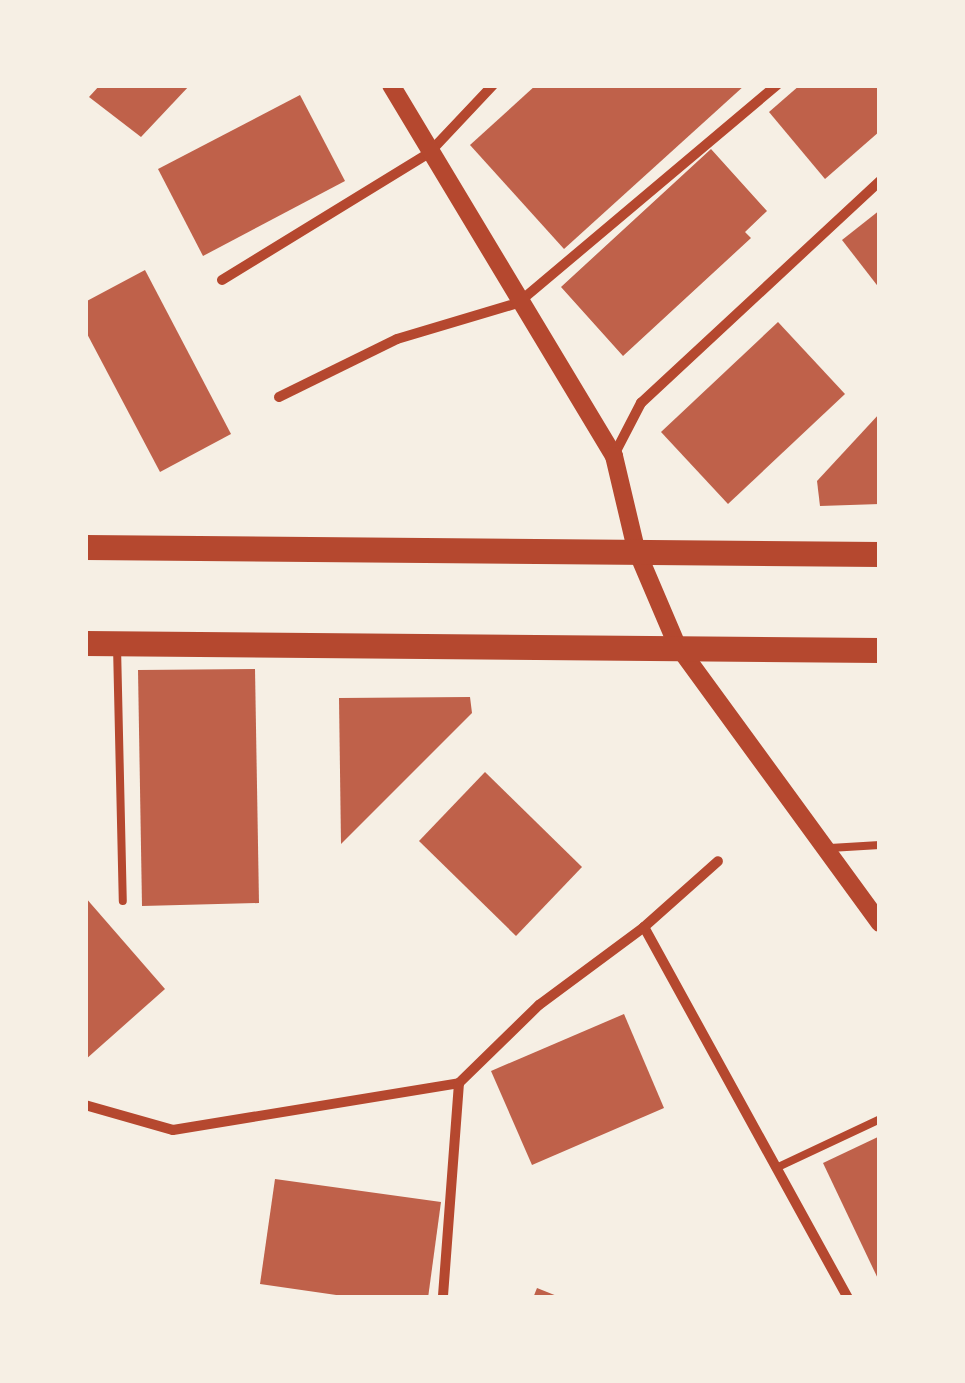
<!DOCTYPE html>
<html>
<head>
<meta charset="utf-8">
<style>
  body { margin:0 }
  #map { position:relative; width:965px; height:1383px; overflow:hidden; background:#f6efe4; font-family:Signika,sans-serif }
  div>[style] { position:absolute }
  .building>* { inset:0; background:#bf614a }
  .service>* { height:8px; margin:-4px; padding:0 4px; transform-origin:4px; border-radius:4px; background:#b5482f }
  .minor>* { height:10px; margin:-5px; padding:0 5px; transform-origin:5px; border-radius:5px; background:#b5482f }
  .tertiary>* { height:18px; margin:-9px; padding:0 9px; transform-origin:9px; border-radius:9px; background:#b5482f }
  .primary>* { height:25px; margin:-12.5px; padding:0 12.5px; transform-origin:12.5px; border-radius:12.5px; background:#b5482f }
  span { translate:-50% -50%; white-space:nowrap; text-align:center; line-height:1.15; -webkit-text-stroke:10px #f6efe4; paint-order:stroke }
  .frame { position:absolute; inset:0; border:88px solid #f6efe4; pointer-events:none }
</style>
</head>
<body>
<div id="map">
  <div class="building">
    <div style="clip-path:polygon(100px 85px,190px 85px,141px 137px,89px 97px)"></div>
    <div style="clip-path:polygon(536px 85px,745px 85px,564px 249px,470px 145px)"></div>
    <div style="clip-path:polygon(800px 85px,880px 85px,880px 131px,825px 179px,769px 112px)"></div>
    <div style="clip-path:polygon(300px 95px,345px 181px,203px 256px,158px 169px)"></div>
    <div style="clip-path:polygon(711px 149px,767px 211px,745px 232px,751px 238px,623px 356px,561px 287px)"></div>
    <div style="clip-path:polygon(880px 210px,880px 289px,842px 240px)"></div>
    <div style="clip-path:polygon(145px 270px,231px 434px,160px 472px,85px 330px,85px 302px)"></div>
    <div style="clip-path:polygon(778px 322px,845px 394px,728px 504px,661px 432px)"></div>
    <div style="clip-path:polygon(880px 413px,880px 504px,820px 506px,817px 481px)"></div>
    <div style="clip-path:polygon(255px 669px,259px 903px,142px 906px,138px 670px)"></div>
    <div style="clip-path:polygon(470px 697px,472px 713px,341px 844px,339px 698px)"></div>
    <div style="clip-path:polygon(485px 772px,582px 867px,516px 936px,419px 841px)"></div>
    <div style="clip-path:polygon(85px 897px,165px 989px,85px 1060px)"></div>
    <div style="clip-path:polygon(624px 1014px,664px 1108px,532px 1165px,491px 1071px)"></div>
    <div style="clip-path:polygon(880px 1136px,880px 1283px,823px 1163px)"></div>
    <div style="clip-path:polygon(275px 1179px,441px 1202px,428px 1298px,357px 1298px,260px 1284px)"></div>
    <div style="clip-path:polygon(537px 1288px,562px 1298px,533px 1298px)"></div>
  </div>
  <div class="service">
    <div style="left:117px;top:646px;width:255px;rotate:88.7deg"></div>
    <div style="left:830px;top:848px;width:50px;rotate:-3.4deg"></div>
    <div style="left:776px;top:1168px;width:115px;rotate:-25.2deg"></div>
  </div>
  <div class="minor">
    <div style="left:222px;top:280px;width:241px;rotate:-31.5deg"></div>
    <div style="left:428px;top:154px;width:95px;rotate:-46.7deg"></div>
    <div style="left:279px;top:397px;width:131px;rotate:-26.2deg"></div>
    <div style="left:397px;top:339px;width:126px;rotate:-16.6deg"></div>
    <div style="left:518px;top:303px;width:339px;rotate:-40.1deg"></div>
    <div style="left:614px;top:455px;width:59px;rotate:-62.6deg"></div>
    <div style="left:641px;top:403px;width:326px;rotate:-42.9deg"></div>
    <div style="left:644px;top:927px;width:423px;rotate:61.2deg"></div>
    <div style="left:459px;top:1083px;width:112px;rotate:-44.3deg"></div>
    <div style="left:539px;top:1005px;width:131px;rotate:-36.6deg"></div>
    <div style="left:644px;top:927px;width:99px;rotate:-41.7deg"></div>
    <div style="left:85px;top:1105px;width:91px;rotate:15.9deg"></div>
    <div style="left:173px;top:1130px;width:290px;rotate:-9.3deg"></div>
    <div style="left:459px;top:1083px;width:216px;rotate:94.3deg"></div>
  </div>
  <div class="tertiary">
    <div style="left:391px;top:85px;width:433px;rotate:59deg"></div>
    <div style="left:614px;top:456px;width:96px;rotate:76.7deg"></div>
    <div style="left:636px;top:549px;width:104px;rotate:66.9deg"></div>
    <div style="left:677px;top:645px;width:344px;rotate:53.9deg"></div>
  </div>
  <div class="primary">
    <div style="left:85px;top:547px;width:795px;rotate:0.5deg"></div>
    <div style="left:85px;top:643px;width:795px;rotate:0.5deg"></div>
  </div>
  <div class="frame"></div>
</div>
</body>
</html>
